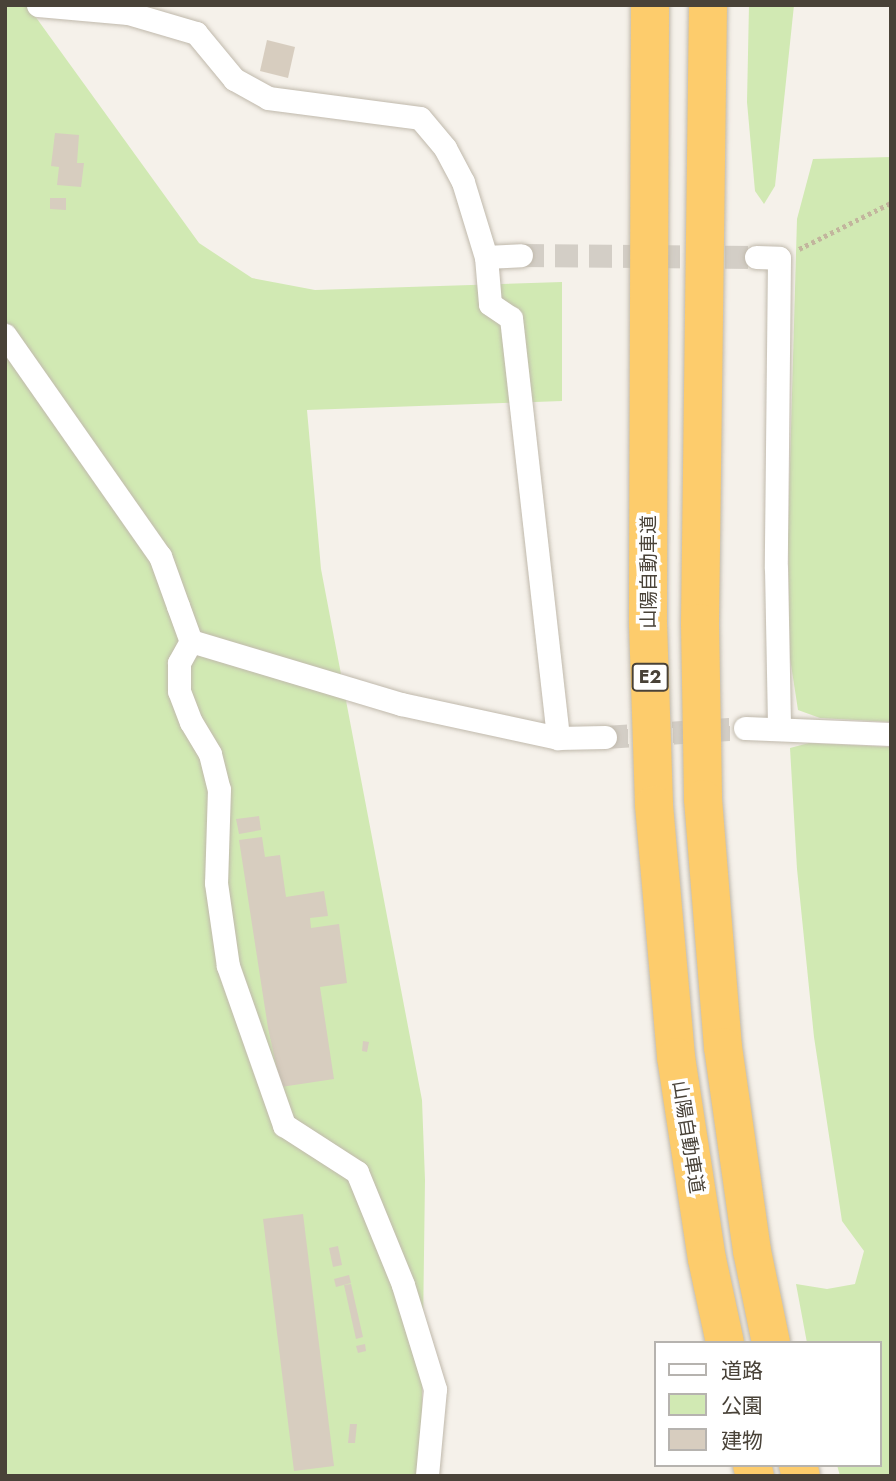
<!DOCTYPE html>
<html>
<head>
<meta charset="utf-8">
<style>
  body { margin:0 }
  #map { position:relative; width:896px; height:1481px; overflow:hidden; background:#f5f1ea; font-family:Jost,"Noto Sans JP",sans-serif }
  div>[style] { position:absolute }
  .green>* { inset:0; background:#d1e9b3 }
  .building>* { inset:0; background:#d7cdbf }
  .street-tunnel>* { height:23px; margin-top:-11.5px; transform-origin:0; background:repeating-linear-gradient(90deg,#d3cec6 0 23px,transparent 0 34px) }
  .path>* { height:4.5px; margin-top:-2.25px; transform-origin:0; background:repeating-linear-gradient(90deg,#c2b59d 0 3.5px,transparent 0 7px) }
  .roads { filter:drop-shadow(0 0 2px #c0b9ac) drop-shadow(0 0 2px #c0b9ac) }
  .street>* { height:23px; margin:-11.5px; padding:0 11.5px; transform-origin:11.5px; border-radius:11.5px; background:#fff }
  .highway>* { height:38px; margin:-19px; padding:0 19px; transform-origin:19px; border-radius:19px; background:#fdcc6c }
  span { translate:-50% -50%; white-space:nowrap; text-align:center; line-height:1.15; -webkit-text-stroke:7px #fff; paint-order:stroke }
  .shield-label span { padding:2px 5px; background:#fff; border:2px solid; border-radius:5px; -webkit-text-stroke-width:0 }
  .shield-label { font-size:18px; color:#494238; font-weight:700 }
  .street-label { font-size:19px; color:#494238 }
  .frame { position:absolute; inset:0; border:7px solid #494238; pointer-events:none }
  .legend { position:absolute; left:654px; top:1341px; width:228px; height:126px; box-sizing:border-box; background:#fff; border:2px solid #b6b3af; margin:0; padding:9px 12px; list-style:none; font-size:21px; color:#494238 }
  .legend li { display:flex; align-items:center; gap:14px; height:35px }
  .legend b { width:35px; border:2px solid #b6b3af }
</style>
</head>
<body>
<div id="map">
  <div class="green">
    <div style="clip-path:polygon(5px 5px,27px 5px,199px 243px,252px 278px,315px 290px,562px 282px,562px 401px,307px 410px,321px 569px,422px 1100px,425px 1180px,421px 1476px,5px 1476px)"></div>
    <div style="clip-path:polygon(749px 5px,794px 5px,775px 186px,764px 204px,755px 191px,747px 102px)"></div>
    <div style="clip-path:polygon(891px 157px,891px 722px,820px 718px,798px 710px,790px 658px,788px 535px,797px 219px,813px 159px)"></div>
    <div style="clip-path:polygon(809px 743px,891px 747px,891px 1476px,840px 1476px,837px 1465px,880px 1465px,880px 1343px,807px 1343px,796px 1284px,827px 1289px,855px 1284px,864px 1251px,842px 1221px,814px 1037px,797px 869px,790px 748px)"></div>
  </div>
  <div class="building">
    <div style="clip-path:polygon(267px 40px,295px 47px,288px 78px,260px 71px)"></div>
    <div style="clip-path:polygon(55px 133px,79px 135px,77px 163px,84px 163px,81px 187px,57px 185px,59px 167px,51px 166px)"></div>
    <div style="clip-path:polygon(50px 198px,66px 198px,66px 210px,50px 209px)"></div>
    <div style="clip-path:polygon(259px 816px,261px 830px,239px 834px,236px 819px)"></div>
    <div style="clip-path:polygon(262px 837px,265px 857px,280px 855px,286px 897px,324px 891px,328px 916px,310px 918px,311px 928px,339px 924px,347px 983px,320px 987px,334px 1079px,281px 1087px,268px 1028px,239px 840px)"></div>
    <div style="clip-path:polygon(363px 1041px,369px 1042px,367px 1052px,362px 1051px)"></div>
    <div style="clip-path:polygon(303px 1214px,334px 1466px,294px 1471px,263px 1219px)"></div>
    <div style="clip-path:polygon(338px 1246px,342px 1265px,333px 1267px,329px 1248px)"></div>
    <div style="clip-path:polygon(349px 1275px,351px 1283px,336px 1287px,334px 1279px)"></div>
    <div style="clip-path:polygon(351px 1284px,363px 1337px,356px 1339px,344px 1285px)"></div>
    <div style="clip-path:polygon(365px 1344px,366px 1351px,358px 1353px,356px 1346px)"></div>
    <div style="clip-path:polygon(350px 1424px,357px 1424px,355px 1443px,348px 1443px)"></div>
  </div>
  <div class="street-tunnel">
    <div style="left:521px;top:255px;width:235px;rotate:0.5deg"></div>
    <div style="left:605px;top:737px;width:140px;rotate:-3.7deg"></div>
  </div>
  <div class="path">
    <div style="left:799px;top:249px;width:103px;rotate:-26.6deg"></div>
  </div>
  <div class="roads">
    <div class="street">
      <div style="left:38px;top:5px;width:90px;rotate:5.1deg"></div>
      <div style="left:128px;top:13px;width:71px;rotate:16.4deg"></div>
      <div style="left:196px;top:33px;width:60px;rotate:50.4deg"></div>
      <div style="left:234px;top:79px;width:39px;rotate:29deg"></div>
      <div style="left:268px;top:98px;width:153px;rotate:7.5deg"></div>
      <div style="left:420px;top:118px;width:39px;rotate:50deg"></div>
      <div style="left:445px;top:148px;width:38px;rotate:62deg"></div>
      <div style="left:463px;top:182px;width:78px;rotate:73deg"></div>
      <div style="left:486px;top:257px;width:47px;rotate:85.1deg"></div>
      <div style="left:490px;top:304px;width:25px;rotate:34deg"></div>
      <div style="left:511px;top:318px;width:423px;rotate:83.6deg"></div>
      <div style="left:486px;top:257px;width:35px;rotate:-3deg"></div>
      <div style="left:756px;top:257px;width:23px;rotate:2deg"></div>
      <div style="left:779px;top:258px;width:310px;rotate:90.6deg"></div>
      <div style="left:776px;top:568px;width:161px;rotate:88.9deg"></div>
      <div style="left:5px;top:335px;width:270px;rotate:55deg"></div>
      <div style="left:160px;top:556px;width:53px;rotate:70.2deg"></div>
      <div style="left:178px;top:606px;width:37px;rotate:70deg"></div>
      <div style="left:191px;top:641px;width:25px;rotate:119deg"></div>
      <div style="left:179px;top:663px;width:28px;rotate:90deg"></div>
      <div style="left:179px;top:691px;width:33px;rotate:69deg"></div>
      <div style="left:191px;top:722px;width:37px;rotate:59deg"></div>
      <div style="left:210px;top:754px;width:36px;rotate:76deg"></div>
      <div style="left:219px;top:789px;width:94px;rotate:91.8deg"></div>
      <div style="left:216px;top:883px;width:84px;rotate:81.8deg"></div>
      <div style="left:228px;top:966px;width:169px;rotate:70.6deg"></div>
      <div style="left:284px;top:1125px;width:87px;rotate:32.8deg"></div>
      <div style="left:357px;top:1172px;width:122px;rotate:67.8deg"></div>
      <div style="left:403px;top:1285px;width:109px;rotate:72.9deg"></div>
      <div style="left:435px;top:1389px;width:87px;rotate:95.3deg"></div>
      <div style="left:191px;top:641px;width:219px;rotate:16.7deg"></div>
      <div style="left:401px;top:704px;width:161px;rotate:12.2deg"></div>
      <div style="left:558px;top:738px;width:47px;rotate:-1.2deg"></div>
      <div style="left:745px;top:728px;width:146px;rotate:2.4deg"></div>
    </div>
    <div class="highway">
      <div style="left:650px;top:5px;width:618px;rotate:90.19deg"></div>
      <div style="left:648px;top:623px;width:182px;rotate:88.1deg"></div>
      <div style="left:654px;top:805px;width:253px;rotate:85deg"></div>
      <div style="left:676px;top:1057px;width:204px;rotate:81.3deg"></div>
      <div style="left:707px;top:1259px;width:86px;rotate:77.9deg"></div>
      <div style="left:708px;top:5px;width:618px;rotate:90.74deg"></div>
      <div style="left:700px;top:623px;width:176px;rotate:89deg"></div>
      <div style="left:703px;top:799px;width:249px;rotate:85.4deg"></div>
      <div style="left:723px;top:1047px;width:206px;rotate:81.9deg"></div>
      <div style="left:752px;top:1251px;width:94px;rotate:78.3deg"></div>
      <div style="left:752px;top:1465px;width:11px;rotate:75deg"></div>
      <div style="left:798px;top:1465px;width:11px;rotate:75deg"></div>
    </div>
  </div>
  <div class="shield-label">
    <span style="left:650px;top:677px">E2</span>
  </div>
  <div class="street-label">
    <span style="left:649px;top:572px;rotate:-90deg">山陽自動車道</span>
    <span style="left:688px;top:1137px;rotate:81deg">山陽自動車道</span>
  </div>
  <div class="frame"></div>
  <ul class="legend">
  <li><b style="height:9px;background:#fff"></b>道路</li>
  <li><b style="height:19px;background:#d1e9b3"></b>公園</li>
  <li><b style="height:19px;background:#d7cdbf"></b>建物</li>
  </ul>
</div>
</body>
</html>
